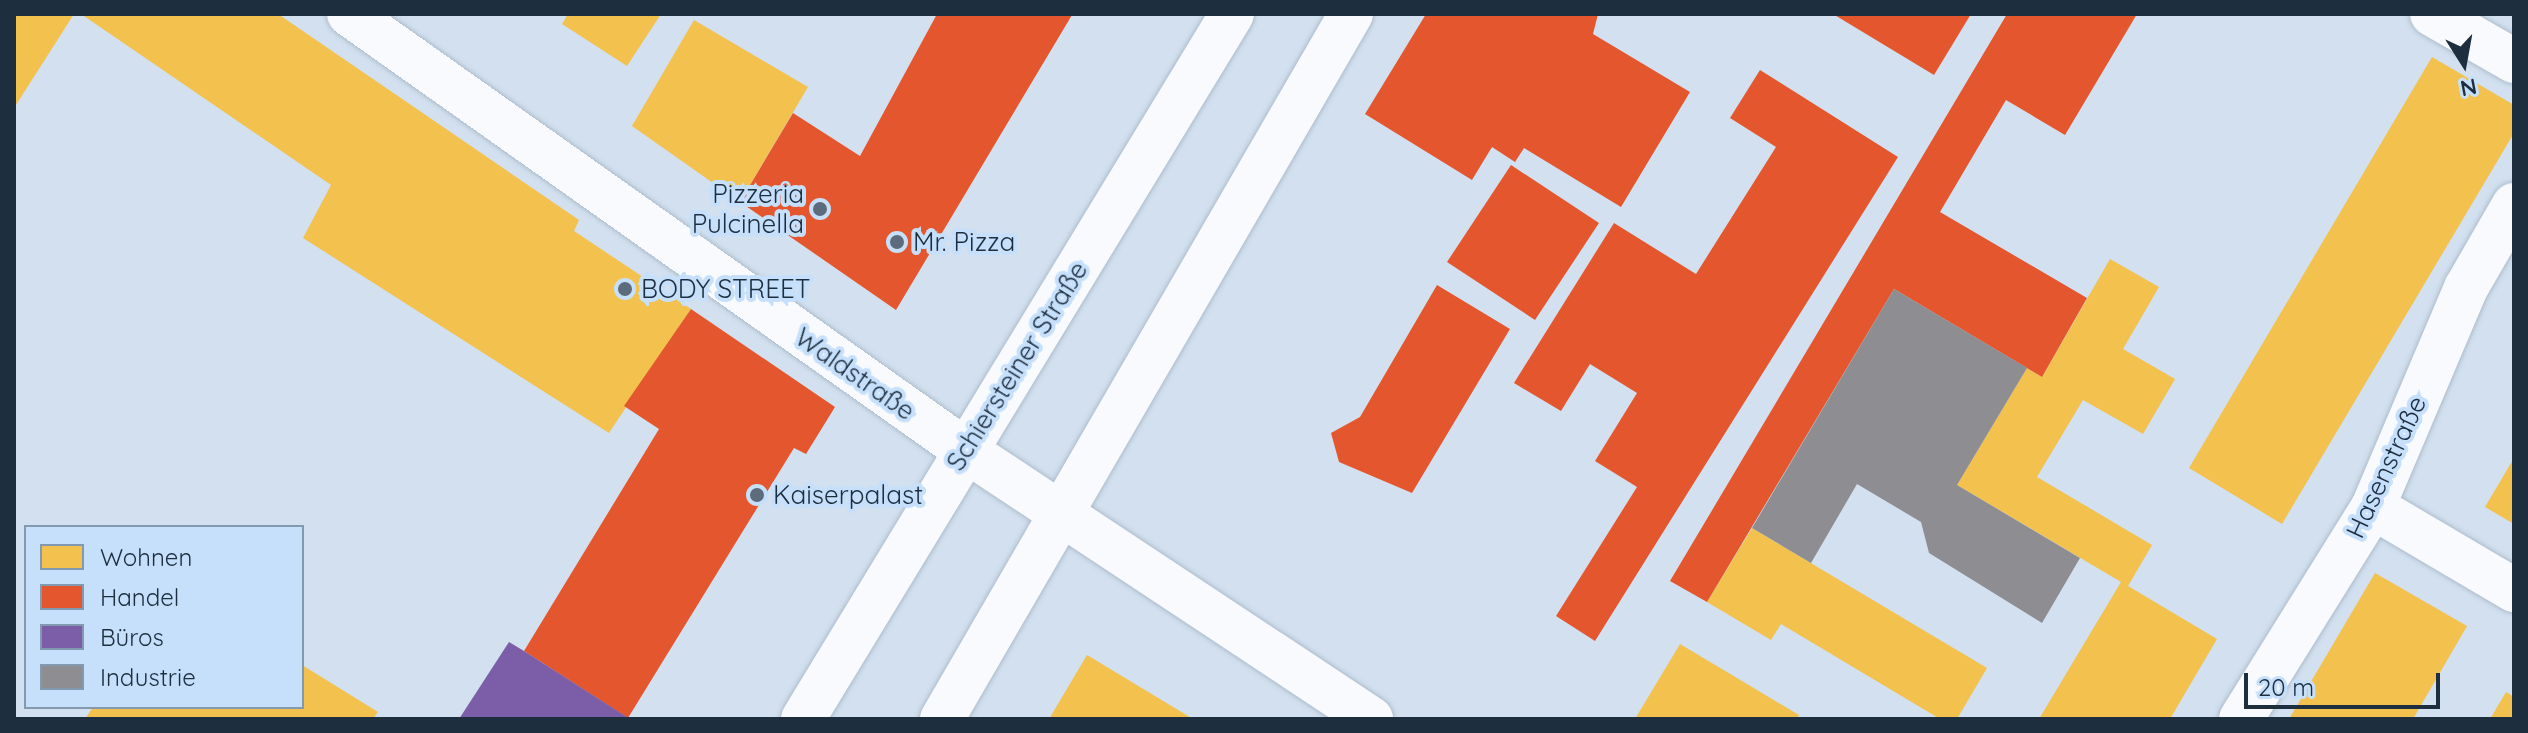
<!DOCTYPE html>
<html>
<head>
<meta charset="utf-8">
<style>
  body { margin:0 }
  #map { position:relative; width:2528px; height:733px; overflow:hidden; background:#d2e0ef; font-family:Quicksand,sans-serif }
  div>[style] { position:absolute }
  .homes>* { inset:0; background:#f2c14e }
  .shops>* { inset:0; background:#e4572e }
  .offices>* { inset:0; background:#7b5ea7 }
  .industry>* { inset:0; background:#8d8d92 }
  .roads { filter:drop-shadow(0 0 2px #adbccb) drop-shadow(0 0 2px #adbccb) }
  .minor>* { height:44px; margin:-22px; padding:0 22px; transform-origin:22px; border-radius:22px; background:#f8fafd }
  .tertiary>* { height:44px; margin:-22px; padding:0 22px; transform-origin:22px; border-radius:22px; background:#f8fafd }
  .primary>* { height:44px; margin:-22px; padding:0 22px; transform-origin:22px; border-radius:22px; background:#f8fafd }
  .dots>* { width:22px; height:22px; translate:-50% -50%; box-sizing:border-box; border:4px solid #c6e0fb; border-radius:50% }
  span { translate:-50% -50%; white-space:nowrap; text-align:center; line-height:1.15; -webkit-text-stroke:8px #c6e0fb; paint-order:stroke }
  .poi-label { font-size:26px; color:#1d2e3f }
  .right { translate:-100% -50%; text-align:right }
  .left { translate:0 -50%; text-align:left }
  .street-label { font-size:26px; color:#1d2e3f }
  .frame { position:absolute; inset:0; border:16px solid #1d2e3f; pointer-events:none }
  .legend { position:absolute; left:24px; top:525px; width:280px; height:184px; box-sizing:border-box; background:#c6e0fb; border:2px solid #8299b0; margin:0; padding:10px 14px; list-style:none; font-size:24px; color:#1d2e3f }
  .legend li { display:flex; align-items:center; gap:16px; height:40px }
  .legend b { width:40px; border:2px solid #8299b0 }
  .north { position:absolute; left:2424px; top:24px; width:80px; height:80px; -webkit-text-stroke:6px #c6e0fb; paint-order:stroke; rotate:169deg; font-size:22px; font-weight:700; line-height:32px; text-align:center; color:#1d2e3f }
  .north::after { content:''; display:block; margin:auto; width:28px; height:36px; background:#1d2e3f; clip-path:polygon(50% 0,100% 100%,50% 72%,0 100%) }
  .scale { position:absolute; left:2244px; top:673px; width:196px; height:36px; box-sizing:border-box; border:4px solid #1d2e3f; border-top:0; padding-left:10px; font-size:24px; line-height:28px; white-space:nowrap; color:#1d2e3f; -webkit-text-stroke:6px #c6e0fb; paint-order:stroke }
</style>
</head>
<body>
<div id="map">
  <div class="homes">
    <div style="clip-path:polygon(14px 14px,74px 14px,14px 108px)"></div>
    <div style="clip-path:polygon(81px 14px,278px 14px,579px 220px,574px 231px,691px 309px,609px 433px,303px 238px,331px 185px)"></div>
    <div style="clip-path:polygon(568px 14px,661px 14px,627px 66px,562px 24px)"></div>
    <div style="clip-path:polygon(694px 20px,808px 87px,740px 202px,632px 126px)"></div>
    <div style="clip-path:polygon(2432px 57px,2514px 105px,2514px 133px,2282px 524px,2189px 468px)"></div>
    <div style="clip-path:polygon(2110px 259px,2159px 287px,2123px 349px,2175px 379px,2143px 434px,2083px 400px,2037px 477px,2152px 545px,2128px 586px,2217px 639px,2170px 719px,2039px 719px,2121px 582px,1957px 485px,2027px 368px,2042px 377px)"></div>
    <div style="clip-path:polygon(2514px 458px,2514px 524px,2485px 507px)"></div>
    <div style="clip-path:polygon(1752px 528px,1987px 668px,1957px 719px,1940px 719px,1781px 624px,1771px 640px,1707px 602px)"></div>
    <div style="clip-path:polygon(2375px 573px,2467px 626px,2413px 719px,2289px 719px)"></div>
    <div style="clip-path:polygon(1680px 644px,1799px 715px,1797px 719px,1635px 719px)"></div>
    <div style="clip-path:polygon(1087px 655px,1193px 719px,1049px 719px)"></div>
    <div style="clip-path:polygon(302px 665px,378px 712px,373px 719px,85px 719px,93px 707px,302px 707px)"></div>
    <div style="clip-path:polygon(2506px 692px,2514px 697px,2514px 719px,2490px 719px)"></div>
  </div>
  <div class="shops">
    <div style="clip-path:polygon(937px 14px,1072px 15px,896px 310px,740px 202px,793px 113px,860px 156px)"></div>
    <div style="clip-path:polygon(1426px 14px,1598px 14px,1593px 34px,1690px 92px,1621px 207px,1524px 148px,1515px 162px,1492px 147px,1472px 180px,1365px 114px)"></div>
    <div style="clip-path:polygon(1833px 14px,1971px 14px,1934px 75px)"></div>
    <div style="clip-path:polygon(2007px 14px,2137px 14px,2065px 135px,2006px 100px,1940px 212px,2087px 298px,2042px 377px,1894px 289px,1707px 602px,1670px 581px)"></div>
    <div style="clip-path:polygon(1760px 70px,1898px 157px,1595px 641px,1556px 616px,1637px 487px,1595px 461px,1637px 393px,1590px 364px,1561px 411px,1514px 383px,1614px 223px,1696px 274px,1776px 147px,1730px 118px)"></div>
    <div style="clip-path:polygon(1511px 165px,1599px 223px,1535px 320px,1447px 262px)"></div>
    <div style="clip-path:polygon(1437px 285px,1510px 329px,1412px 493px,1339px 462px,1331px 433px,1360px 417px)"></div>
    <div style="clip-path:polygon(691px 309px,835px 407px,806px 454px,794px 448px,628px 718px,524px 651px,659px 429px,624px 406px)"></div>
  </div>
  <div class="offices">
    <div style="clip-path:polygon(509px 642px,524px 651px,630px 719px,459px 719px)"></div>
  </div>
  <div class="industry">
    <div style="clip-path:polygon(1894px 289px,2027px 368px,1957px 485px,2080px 558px,2042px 623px,1929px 553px,1921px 522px,1857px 484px,1811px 563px,1752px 528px)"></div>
  </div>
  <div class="roads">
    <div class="minor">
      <div style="left:349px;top:14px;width:755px;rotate:35.29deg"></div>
      <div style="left:2432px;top:14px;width:95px;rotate:29.8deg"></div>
      <div style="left:2373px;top:507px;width:164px;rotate:30.5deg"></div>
      <div style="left:2241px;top:719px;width:250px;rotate:-58.1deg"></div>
      <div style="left:2373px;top:507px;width:238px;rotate:-67deg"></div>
      <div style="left:2466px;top:288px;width:96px;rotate:-60deg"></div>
    </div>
    <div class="tertiary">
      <div style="left:965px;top:450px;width:487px;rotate:33.5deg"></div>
    </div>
    <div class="primary">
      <div style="left:803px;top:719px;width:825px;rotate:-58.68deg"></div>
      <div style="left:942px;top:719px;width:815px;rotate:-59.88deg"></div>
    </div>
  </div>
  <div class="dots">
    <div style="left:820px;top:209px;background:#5c6c7d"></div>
    <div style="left:897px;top:242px;background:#5c6c7d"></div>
    <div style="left:625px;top:289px;background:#5c6c7d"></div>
    <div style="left:757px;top:495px;background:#5c6c7d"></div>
  </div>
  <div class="poi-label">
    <span class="right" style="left:804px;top:209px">Pizzeria<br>Pulcinella</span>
    <span class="left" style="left:913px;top:242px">Mr. Pizza</span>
    <span class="left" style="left:641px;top:289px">BODY STREET</span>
    <span class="left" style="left:773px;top:495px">Kaiserpalast</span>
  </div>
  <div class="street-label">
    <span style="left:1017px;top:366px;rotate:-58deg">Schiersteiner Straße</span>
    <span style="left:855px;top:374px;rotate:35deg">Waldstraße</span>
    <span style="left:2386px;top:467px;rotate:-65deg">Hasenstraße</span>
  </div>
  <div class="frame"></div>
  <ul class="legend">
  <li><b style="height:22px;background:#f2c14e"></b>Wohnen</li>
  <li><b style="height:22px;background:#e4572e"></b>Handel</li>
  <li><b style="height:22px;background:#7b5ea7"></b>Büros</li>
  <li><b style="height:22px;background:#8d8d92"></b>Industrie</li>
  </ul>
  <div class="north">N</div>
  <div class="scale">20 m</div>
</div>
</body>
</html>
